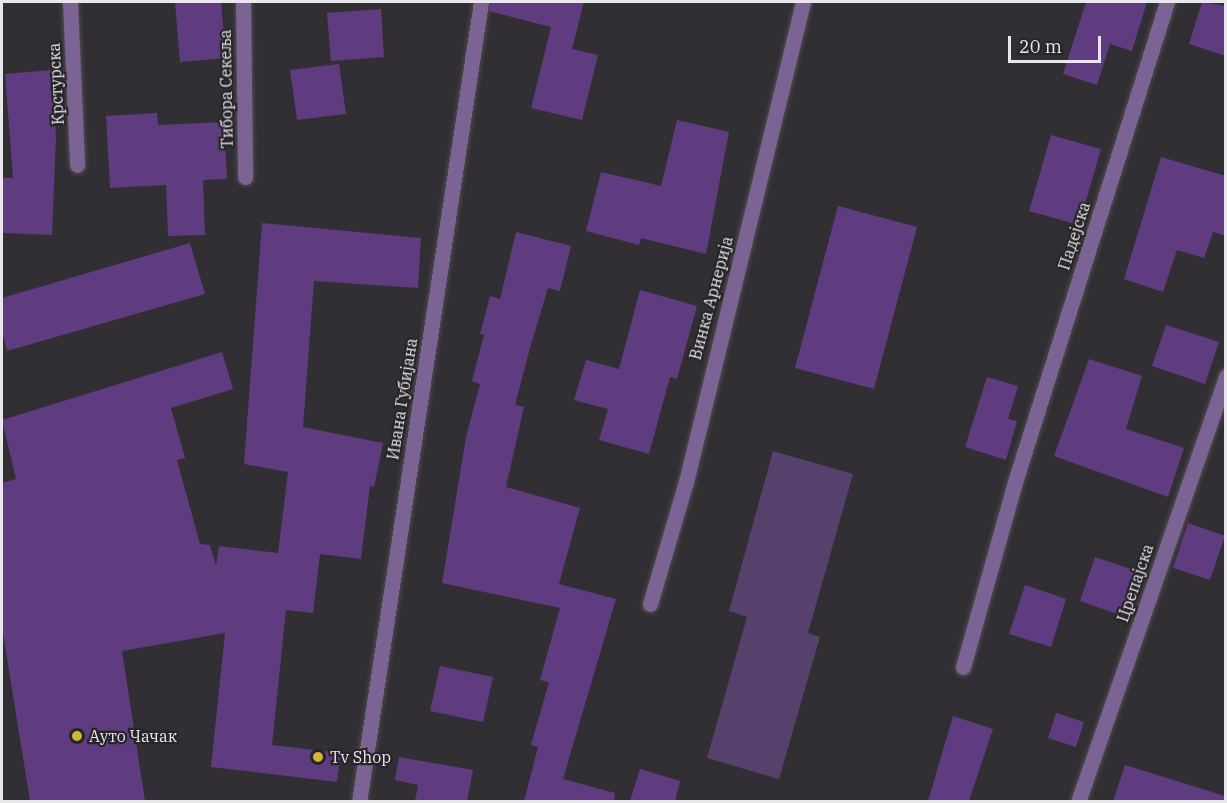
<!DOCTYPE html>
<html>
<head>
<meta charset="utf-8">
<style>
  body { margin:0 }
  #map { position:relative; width:1227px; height:803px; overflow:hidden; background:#312f34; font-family:"IBM Plex Serif",serif }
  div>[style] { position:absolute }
  .green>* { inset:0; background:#56416c }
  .building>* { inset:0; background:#5f3c7f }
  .roads { filter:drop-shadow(0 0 2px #4e4c51) drop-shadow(0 0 2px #4e4c51) }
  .street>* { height:15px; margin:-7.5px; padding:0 7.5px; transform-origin:7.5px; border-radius:7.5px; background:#7b6493 }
  .dots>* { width:16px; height:16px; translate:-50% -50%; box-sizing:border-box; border:3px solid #27252a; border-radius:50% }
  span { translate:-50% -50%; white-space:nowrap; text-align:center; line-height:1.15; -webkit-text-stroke:4.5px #27252a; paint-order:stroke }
  .street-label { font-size:16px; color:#e8e7ea }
  .poi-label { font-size:16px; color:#e8e7ea }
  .left { translate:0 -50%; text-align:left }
  .frame { position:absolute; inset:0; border:3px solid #e8e7ea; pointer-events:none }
  .scale { position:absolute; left:1008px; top:36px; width:93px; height:27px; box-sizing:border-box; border:3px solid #e8e7ea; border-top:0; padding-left:8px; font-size:18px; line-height:21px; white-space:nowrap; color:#e8e7ea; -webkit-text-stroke:4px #27252a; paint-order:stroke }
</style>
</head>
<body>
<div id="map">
  <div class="green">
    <div style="clip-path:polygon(773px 451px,853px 474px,808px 633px,820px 637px,779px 779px,707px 758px,747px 617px,729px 611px)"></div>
  </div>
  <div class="building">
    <div style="clip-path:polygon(175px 2px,221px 2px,226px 58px,180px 62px)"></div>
    <div style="clip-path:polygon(490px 2px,584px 2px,572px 49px,598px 55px,582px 120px,531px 108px,551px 27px,489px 11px)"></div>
    <div style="clip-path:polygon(1086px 2px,1147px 2px,1132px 51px,1110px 44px,1097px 85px,1063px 74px)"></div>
    <div style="clip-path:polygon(1202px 2px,1226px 6px,1226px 56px,1189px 44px)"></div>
    <div style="clip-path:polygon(381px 9px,384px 57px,331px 61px,327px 13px)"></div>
    <div style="clip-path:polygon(339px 64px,346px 114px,297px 120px,290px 70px)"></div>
    <div style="clip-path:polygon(51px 70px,56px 137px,52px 235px,2px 233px,2px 178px,13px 178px,5px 74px)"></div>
    <div style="clip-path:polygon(157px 113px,158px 125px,224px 122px,227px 179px,203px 180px,205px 235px,168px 236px,166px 185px,110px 188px,106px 116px)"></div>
    <div style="clip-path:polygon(677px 120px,729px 132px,706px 254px,641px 238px,639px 245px,586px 231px,601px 172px,661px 186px)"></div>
    <div style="clip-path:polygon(1051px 135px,1101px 149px,1079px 225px,1029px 211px)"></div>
    <div style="clip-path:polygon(1161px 157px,1226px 176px,1226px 236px,1213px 232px,1204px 258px,1177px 250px,1163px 292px,1124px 279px)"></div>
    <div style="clip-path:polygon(838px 206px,917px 227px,874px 389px,795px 368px)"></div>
    <div style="clip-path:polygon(262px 223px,421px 238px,418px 288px,314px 281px,303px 427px,383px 443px,374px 487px,370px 486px,361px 559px,320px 554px,313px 613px,286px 610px,272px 745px,341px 753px,337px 782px,211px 767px,225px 633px,122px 651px,145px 801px,30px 801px,2px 627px,2px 483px,16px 479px,2px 420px,222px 352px,233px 389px,171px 408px,185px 458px,177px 460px,200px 544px,210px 545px,216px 566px,219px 546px,278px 553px,288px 472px,244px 464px)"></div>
    <div style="clip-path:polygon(516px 232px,571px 246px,560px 291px,548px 288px,530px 348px,515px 405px,524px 407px,506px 487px,580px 508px,559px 584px,616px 599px,563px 779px,615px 793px,614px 801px,524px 801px,538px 747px,531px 745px,549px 682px,540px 680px,560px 608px,442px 583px,466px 437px,480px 384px,472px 381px,484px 335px,480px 334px,490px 296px,500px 299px)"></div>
    <div style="clip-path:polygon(190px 243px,205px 294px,7px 351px,2px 331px,2px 298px)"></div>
    <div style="clip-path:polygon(640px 290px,697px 306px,677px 379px,670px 377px,649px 454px,599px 440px,608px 409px,574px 400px,586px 360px,619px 369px)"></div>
    <div style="clip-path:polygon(1166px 325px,1219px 342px,1205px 384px,1152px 366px)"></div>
    <div style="clip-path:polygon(1089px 359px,1142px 376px,1126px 429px,1184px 448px,1168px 497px,1054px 456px)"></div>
    <div style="clip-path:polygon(987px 377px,1018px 386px,1008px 419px,1017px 421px,1006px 460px,965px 447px)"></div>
    <div style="clip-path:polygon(1188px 523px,1225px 536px,1210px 580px,1173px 568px)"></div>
    <div style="clip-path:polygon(1095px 557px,1137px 571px,1123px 616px,1080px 601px)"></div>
    <div style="clip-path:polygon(1025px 585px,1066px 599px,1051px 647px,1009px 634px)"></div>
    <div style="clip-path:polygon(440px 666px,493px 677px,483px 722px,430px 711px)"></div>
    <div style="clip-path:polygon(1056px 713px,1084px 722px,1076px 747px,1048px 738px)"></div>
    <div style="clip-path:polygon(953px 716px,993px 729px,969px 801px,928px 801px)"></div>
    <div style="clip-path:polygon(399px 757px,473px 770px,467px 801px,415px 801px,418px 785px,395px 780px)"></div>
    <div style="clip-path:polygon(1125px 765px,1225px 796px,1224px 801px,1113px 801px)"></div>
    <div style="clip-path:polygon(640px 769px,680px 781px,675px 801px,630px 801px)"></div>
  </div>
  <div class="roads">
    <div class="street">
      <div style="left:70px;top:2px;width:163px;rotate:87.5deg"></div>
      <div style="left:243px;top:2px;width:175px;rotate:89.3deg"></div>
      <div style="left:650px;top:604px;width:127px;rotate:-73.6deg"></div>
      <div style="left:686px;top:482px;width:494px;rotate:-76.3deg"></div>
      <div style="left:963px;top:667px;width:192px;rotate:-74.3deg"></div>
      <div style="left:1015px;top:482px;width:503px;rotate:-72.43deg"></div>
      <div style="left:359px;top:802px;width:809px;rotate:-81.33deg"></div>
      <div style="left:1078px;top:802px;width:451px;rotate:-70.8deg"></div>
    </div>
  </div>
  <div class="dots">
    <div style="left:77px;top:736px;background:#d2b735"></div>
    <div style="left:318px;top:757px;background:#d2b735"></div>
  </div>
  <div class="street-label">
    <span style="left:56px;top:84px;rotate:-93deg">Крстурска</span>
    <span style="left:226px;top:89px;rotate:-91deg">Тибора Секеља</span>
    <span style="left:1074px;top:236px;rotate:-72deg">Падејска</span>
    <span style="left:711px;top:298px;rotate:-75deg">Винка Арнерија</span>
    <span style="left:402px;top:399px;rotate:-81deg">Ивана Губијана</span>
    <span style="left:1135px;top:583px;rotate:-71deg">Црепајска</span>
  </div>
  <div class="poi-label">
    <span class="left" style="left:89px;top:736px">Ауто Чачак</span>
    <span class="left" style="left:330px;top:757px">Tv Shop</span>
  </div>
  <div class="frame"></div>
  <div class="scale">20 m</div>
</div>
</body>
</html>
